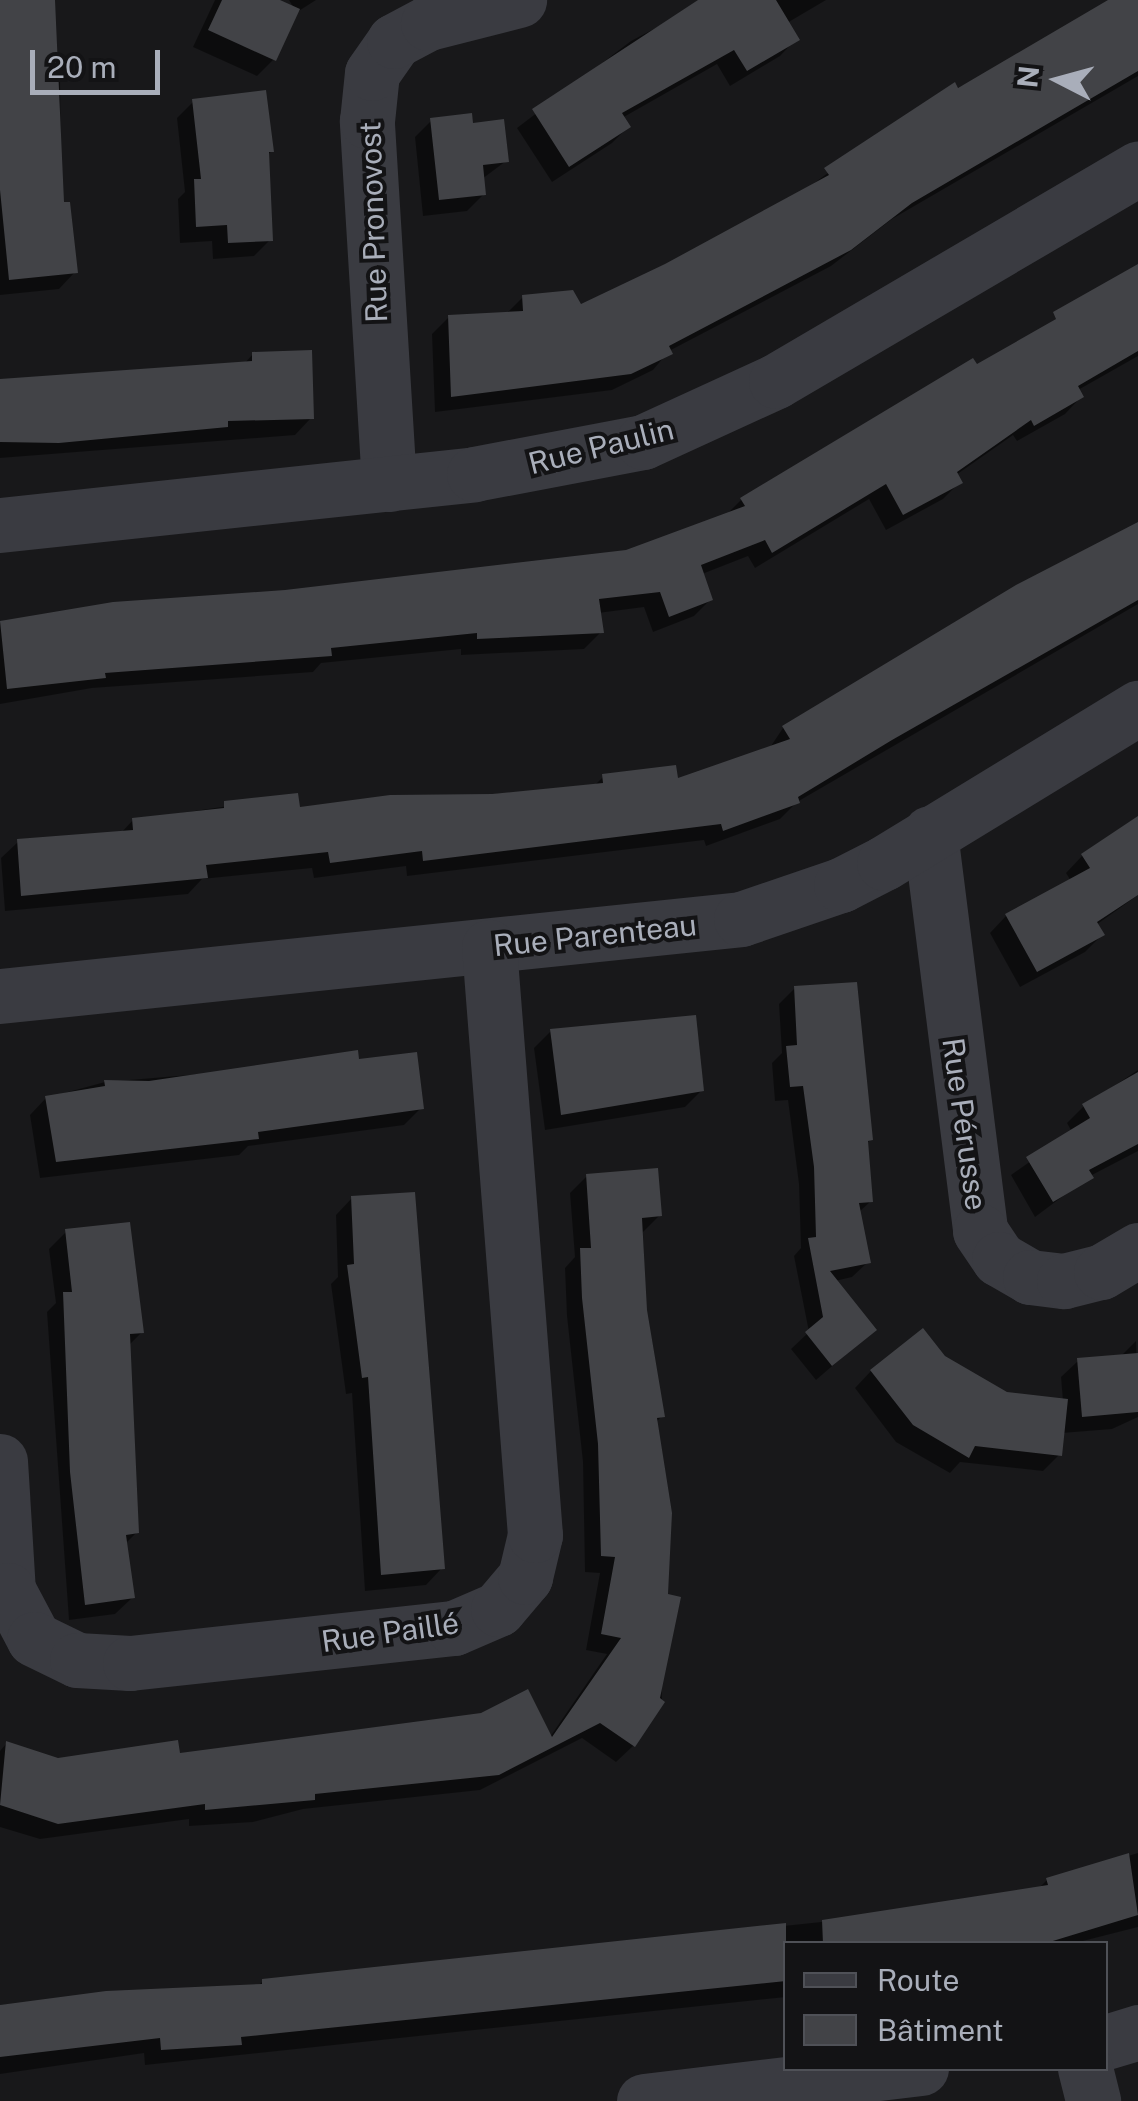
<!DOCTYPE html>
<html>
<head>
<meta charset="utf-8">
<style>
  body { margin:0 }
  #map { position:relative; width:1138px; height:2101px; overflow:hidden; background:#18181a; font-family:"Public Sans",sans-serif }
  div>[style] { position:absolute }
  .shadow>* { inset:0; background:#0007 }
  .building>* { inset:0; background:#424347 }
  .minor>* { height:55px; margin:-27.5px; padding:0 27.5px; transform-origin:27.5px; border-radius:27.5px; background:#3a3b41 }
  span { translate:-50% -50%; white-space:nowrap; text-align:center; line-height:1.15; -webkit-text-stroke:8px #131315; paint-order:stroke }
  .street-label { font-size:30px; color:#a9aeba }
  .legend { position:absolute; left:783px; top:1941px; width:325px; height:130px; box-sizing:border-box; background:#131315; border:2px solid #4f5157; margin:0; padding:12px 18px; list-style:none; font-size:30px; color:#a9aeba }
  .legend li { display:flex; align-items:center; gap:20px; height:50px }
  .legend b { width:50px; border:2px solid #4f5157 }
  .north { position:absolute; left:1008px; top:30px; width:100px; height:100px; -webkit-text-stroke:8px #131315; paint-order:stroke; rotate:276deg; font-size:28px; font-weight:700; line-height:40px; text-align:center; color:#a9aeba }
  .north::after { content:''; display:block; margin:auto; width:35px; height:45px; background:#a9aeba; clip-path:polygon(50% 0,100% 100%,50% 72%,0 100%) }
  .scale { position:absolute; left:30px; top:50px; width:130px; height:45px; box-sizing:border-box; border:5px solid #a9aeba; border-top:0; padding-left:12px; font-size:30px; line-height:35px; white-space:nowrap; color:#a9aeba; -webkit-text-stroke:8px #131315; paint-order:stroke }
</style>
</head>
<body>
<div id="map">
  <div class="shadow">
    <div style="clip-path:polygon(0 0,49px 0,60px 76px,61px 205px,75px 272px,59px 289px,0 295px)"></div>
    <div style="clip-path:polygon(215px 0,274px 0,295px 10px,289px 0,316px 0,294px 14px,274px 59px,257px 76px,193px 47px)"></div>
    <div style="clip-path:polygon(709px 0,826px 0,787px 23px,796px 39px,780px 56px,730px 86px,717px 64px,622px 118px,628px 127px,612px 143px,552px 182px,517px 128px,631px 41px)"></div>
    <div style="clip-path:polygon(1113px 0,1138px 0,1138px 76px,892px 219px,831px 266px,669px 351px,653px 370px,612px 390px,435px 412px,432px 334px,449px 317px,506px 314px,523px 297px,579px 307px,666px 266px,809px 187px,913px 110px,1048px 43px)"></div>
    <div style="clip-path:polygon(193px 102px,272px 151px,266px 156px,270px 240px,254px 256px,213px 259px,212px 241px,180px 243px,178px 199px,185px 192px,177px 118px)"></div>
    <div style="clip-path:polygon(432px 120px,506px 161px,482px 179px,484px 194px,467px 211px,423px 216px,415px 137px)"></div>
    <div style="clip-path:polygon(1138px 265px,1138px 356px,1078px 390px,1081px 397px,1065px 414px,1017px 441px,1013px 435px,956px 475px,960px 482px,943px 499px,886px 530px,869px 499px,755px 568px,748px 556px,702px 574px,710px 600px,694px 616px,653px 632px,644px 607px,598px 613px,601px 632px,584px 649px,461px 655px,461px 649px,321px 663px,313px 672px,92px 688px,0 704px,0 623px,113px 604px,285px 592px,626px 552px,725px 516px,741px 500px,1038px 331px)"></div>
    <div style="clip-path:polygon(253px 354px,311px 418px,295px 435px,0 458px,0 382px,243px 365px)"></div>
    <div style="clip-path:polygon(1138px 523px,1138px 604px,797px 802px,780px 819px,706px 846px,704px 840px,407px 876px,406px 866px,314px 878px,312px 868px,202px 879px,188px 894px,5px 911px,1px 858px,18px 842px,120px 834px,133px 820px,296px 796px,298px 810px,594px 786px,603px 777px,676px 782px,769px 749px,783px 728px)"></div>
    <div style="clip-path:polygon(1138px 819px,1138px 895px,1096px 925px,1102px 935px,1085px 952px,1020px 987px,990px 933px,1006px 916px,1071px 881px,1066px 873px,1082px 856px)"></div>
    <div style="clip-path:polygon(795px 988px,871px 1139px,866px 1144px,871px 1201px,858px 1213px,868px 1262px,852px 1277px,835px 1281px,874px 1330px,816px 1380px,791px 1349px,809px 1332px,794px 1256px,801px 1248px,799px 1184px,788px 1100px,775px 1101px,772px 1063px,782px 1053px,779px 1004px)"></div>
    <div style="clip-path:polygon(551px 1031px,702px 1090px,685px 1107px,545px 1130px,534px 1048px)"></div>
    <div style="clip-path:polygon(357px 1061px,421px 1108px,404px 1125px,248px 1146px,239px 1155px,40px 1178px,30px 1115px,46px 1098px,105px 1082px)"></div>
    <div style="clip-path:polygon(1138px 1070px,1138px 1151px,1090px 1176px,1035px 1217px,1011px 1175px,1072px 1132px,1067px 1123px,1084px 1106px)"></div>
    <div style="clip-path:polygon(587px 1176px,660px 1215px,643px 1232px,645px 1310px,662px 1416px,655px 1423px,662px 1703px,633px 1746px,616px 1762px,582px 1738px,480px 1790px,303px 1809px,253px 1822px,189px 1826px,189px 1819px,40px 1839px,0 1827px,0 1751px,6px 1744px,57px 1760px,550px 1737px,607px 1654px,586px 1650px,600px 1573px,585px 1572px,583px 1462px,567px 1316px,565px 1268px,575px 1257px,570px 1193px)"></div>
    <div style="clip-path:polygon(352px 1198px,442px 1568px,426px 1585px,365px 1591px,352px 1393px,346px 1394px,331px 1284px,338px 1277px,336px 1215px)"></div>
    <div style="clip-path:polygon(66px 1232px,142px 1332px,128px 1346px,137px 1532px,125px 1544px,132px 1598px,115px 1614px,69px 1620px,47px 1312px,56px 1303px,49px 1249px)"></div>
    <div style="clip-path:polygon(1136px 1341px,1138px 1417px,1112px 1429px,1062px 1433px,1060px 1454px,1043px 1471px,960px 1462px,950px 1473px,896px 1442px,855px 1388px,871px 1371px,943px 1358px,1006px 1395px,1063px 1401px,1061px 1377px,1078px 1361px,1120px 1357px)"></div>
    <div style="clip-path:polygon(1138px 1853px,1138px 1927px,1071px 1944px,786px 1944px,786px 1997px,145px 2065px,144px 2053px,0 2074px,0 2005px,257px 1987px,263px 1981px,916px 1912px,1038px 1889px,1047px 1880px)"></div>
  </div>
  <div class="building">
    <div style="clip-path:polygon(0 0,55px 0,64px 202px,70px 202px,78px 273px,9px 280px,0 190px)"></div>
    <div style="clip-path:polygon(222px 0,280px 0,300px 9px,276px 61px,208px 30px)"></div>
    <div style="clip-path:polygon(698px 0,776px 0,800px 40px,747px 71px,734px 50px,622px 113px,631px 127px,569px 167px,532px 109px)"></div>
    <div style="clip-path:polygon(1108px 0,1138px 0,1138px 71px,912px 203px,851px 250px,669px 346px,673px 354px,631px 374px,451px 397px,448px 315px,523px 311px,522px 295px,573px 290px,581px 304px,665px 264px,829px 175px,824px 168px,955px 82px,958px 88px)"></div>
    <div style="clip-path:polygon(266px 90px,274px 152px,269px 152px,273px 241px,228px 243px,227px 225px,196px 227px,194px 179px,201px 179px,192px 99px)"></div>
    <div style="clip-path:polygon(472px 113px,473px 123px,504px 119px,509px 162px,483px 165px,486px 195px,439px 200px,430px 118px)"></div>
    <div style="clip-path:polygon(1138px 264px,1138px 351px,1078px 386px,1084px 397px,1034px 426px,1031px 420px,957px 472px,963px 483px,903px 515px,886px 484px,772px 553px,765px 540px,701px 565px,713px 600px,669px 617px,660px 592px,599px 599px,604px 633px,477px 639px,477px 633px,331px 648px,332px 656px,105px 673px,106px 678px,7px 689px,0 621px,113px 602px,285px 590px,626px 550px,745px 506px,740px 498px,973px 358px,977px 364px,1056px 319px,1053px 312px)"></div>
    <div style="clip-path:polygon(312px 350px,314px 419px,228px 421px,228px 427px,59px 443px,0 442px,0 379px,252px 361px,252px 352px)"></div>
    <div style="clip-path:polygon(1138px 522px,1138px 600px,892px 740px,798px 797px,800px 803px,723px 831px,721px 824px,423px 861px,422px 851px,330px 863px,328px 852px,206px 865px,208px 878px,21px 896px,17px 839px,133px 830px,132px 818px,224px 808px,224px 801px,298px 793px,300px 807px,390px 795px,492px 794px,603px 783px,602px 774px,676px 765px,678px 778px,790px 739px,782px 726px,1016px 585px)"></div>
    <div style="clip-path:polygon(1138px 816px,1138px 895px,1097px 922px,1105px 935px,1037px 972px,1005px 914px,1090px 868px,1081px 854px)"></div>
    <div style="clip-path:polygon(857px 982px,873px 1140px,868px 1141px,873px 1202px,859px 1203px,871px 1263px,830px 1271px,877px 1330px,832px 1366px,805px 1332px,823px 1317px,808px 1238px,816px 1237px,814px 1167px,803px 1086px,790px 1087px,786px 1046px,797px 1045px,794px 986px)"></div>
    <div style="clip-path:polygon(696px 1015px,704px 1091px,561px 1115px,550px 1029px)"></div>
    <div style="clip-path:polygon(358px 1050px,359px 1059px,417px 1052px,424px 1109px,258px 1132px,259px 1139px,56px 1162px,45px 1096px,105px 1086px,104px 1080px,149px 1081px)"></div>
    <div style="clip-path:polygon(1138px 1072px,1138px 1144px,1089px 1170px,1094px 1178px,1053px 1202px,1026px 1157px,1090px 1118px,1082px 1104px)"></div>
    <div style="clip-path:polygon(658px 1168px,662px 1216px,642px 1218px,647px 1310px,665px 1417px,657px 1418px,672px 1513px,668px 1594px,681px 1597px,660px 1698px,665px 1702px,635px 1747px,600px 1723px,499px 1775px,315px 1794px,315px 1800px,205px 1810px,205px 1804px,58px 1824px,0 1805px,6px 1741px,58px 1758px,178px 1740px,180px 1753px,481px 1713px,528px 1689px,552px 1737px,621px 1638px,601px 1634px,615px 1557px,601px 1556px,598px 1444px,582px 1298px,580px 1248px,591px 1248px,586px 1174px)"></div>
    <div style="clip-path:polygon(415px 1192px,445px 1569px,381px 1575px,368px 1377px,362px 1378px,347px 1265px,354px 1264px,351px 1196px)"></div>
    <div style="clip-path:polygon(130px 1222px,144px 1333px,130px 1334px,139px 1533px,126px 1535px,135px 1598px,85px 1605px,70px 1472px,63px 1292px,72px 1292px,65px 1229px)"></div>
    <div style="clip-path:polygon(923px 1328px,945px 1356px,1007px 1392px,1068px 1399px,1062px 1456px,975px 1446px,969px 1458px,913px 1425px,870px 1370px)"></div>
    <div style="clip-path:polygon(1138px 1353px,1138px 1412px,1082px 1417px,1077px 1358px)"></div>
    <div style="clip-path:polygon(1129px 1853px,1138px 1915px,1043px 1944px,823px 1944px,822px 1920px,1048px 1885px,1046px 1878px)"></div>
    <div style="clip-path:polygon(786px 1923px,786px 1981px,241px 2037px,242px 2045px,161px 2050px,160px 2038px,0 2057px,0 2005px,106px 1991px,262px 1984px,262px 1979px)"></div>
  </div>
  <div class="minor">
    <div style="left:389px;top:484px;width:364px;rotate:-93.5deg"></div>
    <div style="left:367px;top:121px;width:48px;rotate:-84.1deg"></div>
    <div style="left:372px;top:73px;width:39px;rotate:-55deg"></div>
    <div style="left:394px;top:41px;width:38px;rotate:-28deg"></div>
    <div style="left:428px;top:23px;width:94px;rotate:-14.2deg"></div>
    <div style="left:0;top:525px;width:477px;rotate:-6.1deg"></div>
    <div style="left:474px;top:474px;width:172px;rotate:-10.7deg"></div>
    <div style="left:643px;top:442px;width:146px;rotate:-24.6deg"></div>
    <div style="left:776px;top:381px;width:420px;rotate:-30.4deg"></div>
    <div style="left:930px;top:833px;width:401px;rotate:82.8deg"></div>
    <div style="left:980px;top:1231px;width:34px;rotate:56deg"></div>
    <div style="left:999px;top:1259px;width:36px;rotate:30deg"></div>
    <div style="left:1030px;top:1277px;width:34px;rotate:7deg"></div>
    <div style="left:1064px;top:1281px;width:38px;rotate:-14deg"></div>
    <div style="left:1101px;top:1272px;width:43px;rotate:-30.7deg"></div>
    <div style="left:0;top:996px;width:745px;rotate:-5.93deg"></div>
    <div style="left:741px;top:919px;width:106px;rotate:-18.8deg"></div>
    <div style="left:841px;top:885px;width:48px;rotate:-27.1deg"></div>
    <div style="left:884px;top:863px;width:298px;rotate:-31.4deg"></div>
    <div style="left:0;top:1461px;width:129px;rotate:86.5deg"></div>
    <div style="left:8px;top:1590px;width:55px;rotate:62deg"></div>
    <div style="left:34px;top:1639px;width:48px;rotate:26deg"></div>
    <div style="left:77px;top:1660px;width:53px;rotate:3.2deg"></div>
    <div style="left:130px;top:1663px;width:326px;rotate:-6.2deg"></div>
    <div style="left:454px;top:1628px;width:48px;rotate:-23.4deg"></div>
    <div style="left:498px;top:1609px;width:42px;rotate:-49.8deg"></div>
    <div style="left:525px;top:1577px;width:43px;rotate:-76.6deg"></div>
    <div style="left:535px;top:1535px;width:590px;rotate:-94.47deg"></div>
    <div style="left:1106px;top:2042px;width:34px;rotate:-17deg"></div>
    <div style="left:1085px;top:2068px;width:34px;rotate:76deg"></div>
    <div style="left:644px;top:2101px;width:279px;rotate:-6.8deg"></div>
  </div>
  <div class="street-label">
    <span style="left:373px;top:222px;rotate:-92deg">Rue Pronovost</span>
    <span style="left:601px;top:446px;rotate:-14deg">Rue Paulin</span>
    <span style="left:595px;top:935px;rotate:-6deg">Rue Parenteau</span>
    <span style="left:965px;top:1124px;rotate:82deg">Rue Pérusse</span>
    <span style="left:390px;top:1632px;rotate:-8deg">Rue Paillé</span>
  </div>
  <ul class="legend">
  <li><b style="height:12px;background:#3a3b41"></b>Route</li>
  <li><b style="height:28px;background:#424347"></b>Bâtiment</li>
  </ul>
  <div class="north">N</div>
  <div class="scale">20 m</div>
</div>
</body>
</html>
